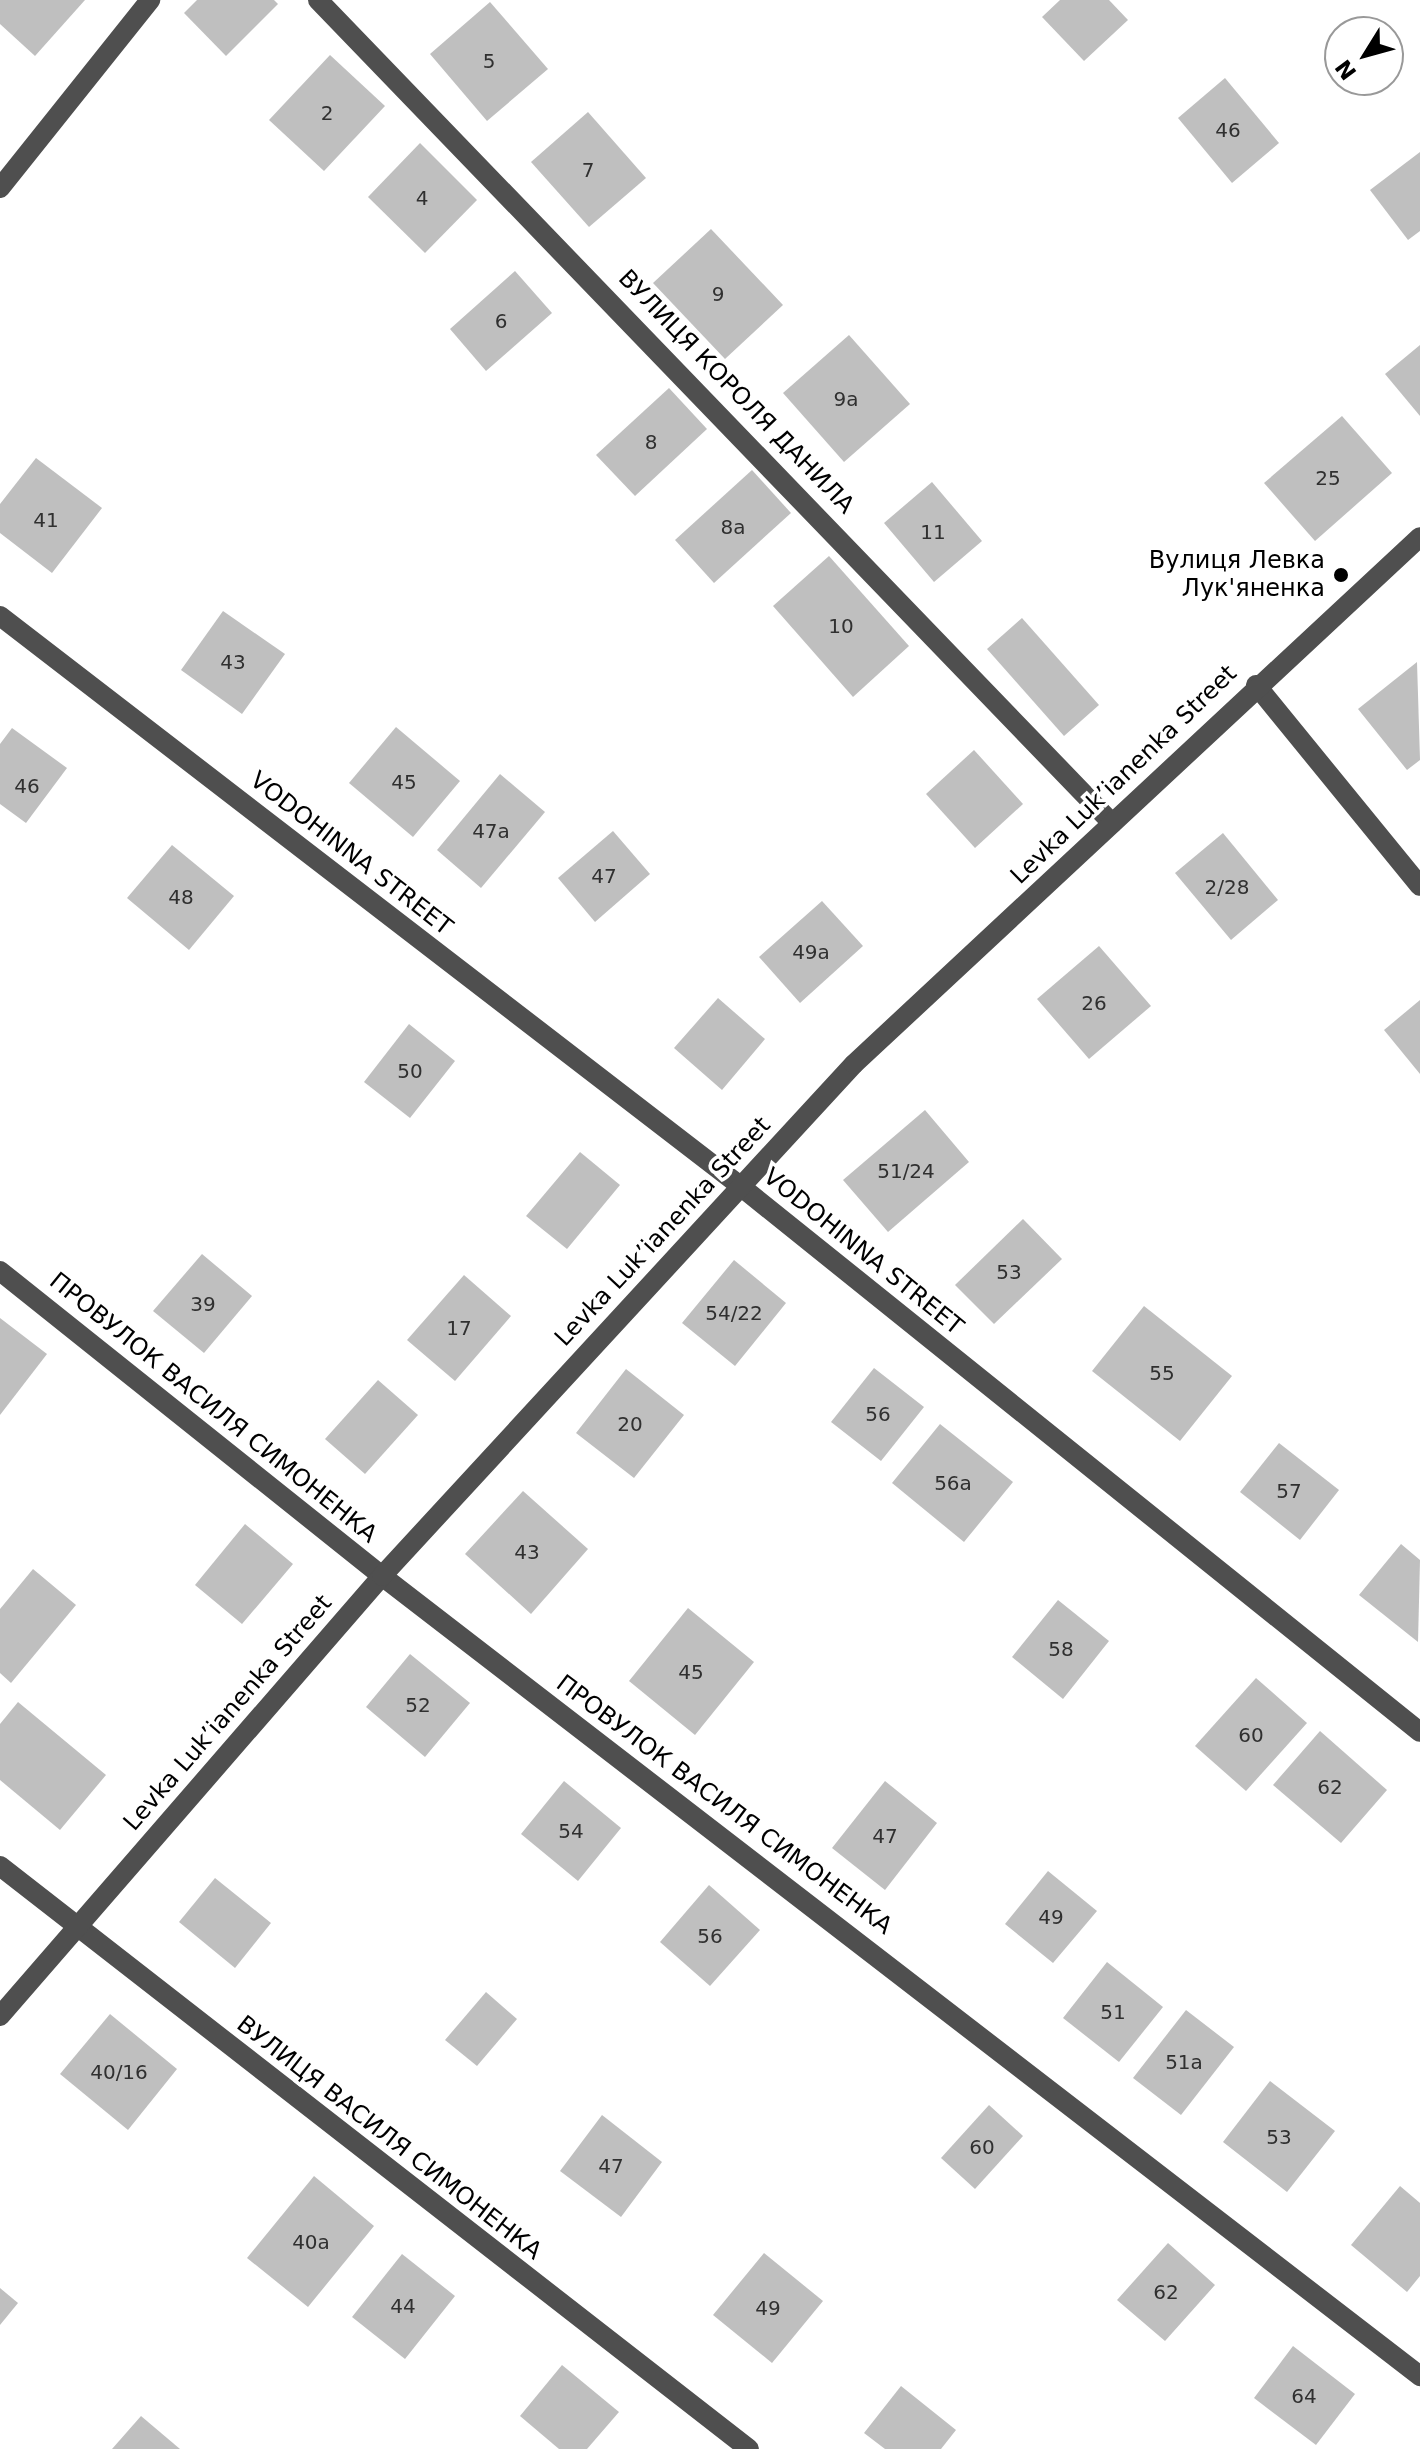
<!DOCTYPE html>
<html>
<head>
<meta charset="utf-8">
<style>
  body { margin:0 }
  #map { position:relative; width:1420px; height:2449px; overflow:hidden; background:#fff; font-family:"DejaVu Sans",sans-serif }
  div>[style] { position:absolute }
  .building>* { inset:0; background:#bfbfbf }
  .minor>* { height:20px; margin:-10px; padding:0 10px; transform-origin:10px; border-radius:10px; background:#4f4f4f }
  .dots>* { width:22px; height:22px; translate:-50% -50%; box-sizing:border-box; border:4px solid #fff; border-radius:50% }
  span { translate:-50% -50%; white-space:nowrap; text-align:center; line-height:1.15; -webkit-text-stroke:7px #fff; paint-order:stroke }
  .number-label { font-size:20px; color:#303030 }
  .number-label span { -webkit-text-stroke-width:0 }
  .street-label { font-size:24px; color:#000 }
  .poi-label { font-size:24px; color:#000 }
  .right { translate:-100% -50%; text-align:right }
  .north { position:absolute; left:1324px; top:16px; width:80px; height:80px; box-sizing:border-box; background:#fff; border:2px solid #999; border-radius:50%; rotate:233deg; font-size:22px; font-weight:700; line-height:32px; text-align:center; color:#000 }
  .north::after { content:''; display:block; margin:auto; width:28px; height:36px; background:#000; clip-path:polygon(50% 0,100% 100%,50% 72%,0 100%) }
</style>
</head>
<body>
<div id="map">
  <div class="building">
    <div style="clip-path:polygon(0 0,85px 0,35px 56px,0 24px)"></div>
    <div style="clip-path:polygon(197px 0,274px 0,278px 4px,226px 56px,184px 13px)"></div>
    <div style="clip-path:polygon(1060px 0,1109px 0,1128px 20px,1084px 61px,1042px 17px)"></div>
    <div style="clip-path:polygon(490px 2px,548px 69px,487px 121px,430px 54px)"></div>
    <div style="clip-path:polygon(330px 55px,385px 106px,324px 171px,269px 120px)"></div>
    <div style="clip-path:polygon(1225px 78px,1279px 143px,1232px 183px,1178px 118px)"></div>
    <div style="clip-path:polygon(588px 112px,646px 178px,589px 227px,531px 162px)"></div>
    <div style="clip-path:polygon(420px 143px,477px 200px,425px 253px,368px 197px)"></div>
    <div style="clip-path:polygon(1420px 152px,1420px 231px,1408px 240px,1370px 190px)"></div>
    <div style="clip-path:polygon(711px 229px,783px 305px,725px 359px,653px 283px)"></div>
    <div style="clip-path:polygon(515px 271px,552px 313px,486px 371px,450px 329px)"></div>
    <div style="clip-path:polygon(849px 335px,910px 404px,844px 462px,783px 393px)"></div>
    <div style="clip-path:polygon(1420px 345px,1420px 416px,1385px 374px)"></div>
    <div style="clip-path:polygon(669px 388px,707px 429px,635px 496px,596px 455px)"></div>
    <div style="clip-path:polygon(1342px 416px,1392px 473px,1315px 541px,1264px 483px)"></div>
    <div style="clip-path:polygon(36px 458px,102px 508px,52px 573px,0 533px,0 504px)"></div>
    <div style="clip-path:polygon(752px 470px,791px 513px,714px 583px,675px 540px)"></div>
    <div style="clip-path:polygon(932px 482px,982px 541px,934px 582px,884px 523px)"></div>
    <div style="clip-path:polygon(829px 556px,909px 646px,853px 697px,773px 606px)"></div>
    <div style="clip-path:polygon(223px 611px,285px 654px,242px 714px,181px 670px)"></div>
    <div style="clip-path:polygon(1022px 618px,1099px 705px,1064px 736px,987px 649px)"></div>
    <div style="clip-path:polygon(1417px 662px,1420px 760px,1407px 770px,1358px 709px)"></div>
    <div style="clip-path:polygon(396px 727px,460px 781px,413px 837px,349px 783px)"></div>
    <div style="clip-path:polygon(12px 728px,67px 768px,26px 823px,0 804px,0 744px)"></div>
    <div style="clip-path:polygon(974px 750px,1023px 804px,975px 848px,926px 794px)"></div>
    <div style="clip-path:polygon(500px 774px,545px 812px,481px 888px,437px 850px)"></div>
    <div style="clip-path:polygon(613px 831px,650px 874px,595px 922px,558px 878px)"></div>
    <div style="clip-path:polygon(1223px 833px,1278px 900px,1231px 940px,1175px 873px)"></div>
    <div style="clip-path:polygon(172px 845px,234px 896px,189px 950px,127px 898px)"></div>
    <div style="clip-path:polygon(822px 901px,863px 946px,800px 1003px,759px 957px)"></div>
    <div style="clip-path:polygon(1099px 946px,1151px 1006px,1089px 1059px,1037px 999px)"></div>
    <div style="clip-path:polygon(718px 998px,765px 1039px,722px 1090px,674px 1048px)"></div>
    <div style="clip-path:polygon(1420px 1000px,1420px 1074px,1384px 1030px)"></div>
    <div style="clip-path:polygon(409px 1024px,455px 1061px,410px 1118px,364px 1082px)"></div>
    <div style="clip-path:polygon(925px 1110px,969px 1162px,888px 1232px,843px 1180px)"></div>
    <div style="clip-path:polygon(580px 1152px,620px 1185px,567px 1249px,526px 1216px)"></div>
    <div style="clip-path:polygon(1023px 1219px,1062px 1259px,994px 1324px,955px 1285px)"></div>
    <div style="clip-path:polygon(202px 1254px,252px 1296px,204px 1353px,153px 1311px)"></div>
    <div style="clip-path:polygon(734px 1260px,786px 1303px,735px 1366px,682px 1323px)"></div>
    <div style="clip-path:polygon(464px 1275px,511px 1316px,455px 1381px,407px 1340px)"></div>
    <div style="clip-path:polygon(1144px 1306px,1232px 1376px,1180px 1441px,1092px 1371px)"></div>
    <div style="clip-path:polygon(0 1318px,47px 1354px,0 1415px)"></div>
    <div style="clip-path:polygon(874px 1368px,924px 1407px,881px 1461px,831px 1422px)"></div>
    <div style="clip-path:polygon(626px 1369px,684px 1415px,634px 1478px,576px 1433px)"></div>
    <div style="clip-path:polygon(378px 1380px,418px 1415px,365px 1474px,325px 1439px)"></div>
    <div style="clip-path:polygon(940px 1424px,1013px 1482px,964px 1542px,892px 1483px)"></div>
    <div style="clip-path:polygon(1279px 1443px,1339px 1490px,1300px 1540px,1240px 1492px)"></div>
    <div style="clip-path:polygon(523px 1491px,588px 1549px,531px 1614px,465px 1554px)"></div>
    <div style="clip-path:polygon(245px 1524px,293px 1564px,242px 1624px,195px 1585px)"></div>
    <div style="clip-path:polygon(1401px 1544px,1420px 1560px,1418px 1642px,1359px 1595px)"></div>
    <div style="clip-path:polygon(33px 1569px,76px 1605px,11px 1683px,0 1673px,0 1609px)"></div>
    <div style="clip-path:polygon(1058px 1600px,1109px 1641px,1063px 1699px,1012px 1657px)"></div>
    <div style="clip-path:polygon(688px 1608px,754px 1662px,695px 1735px,629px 1681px)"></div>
    <div style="clip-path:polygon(410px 1654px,470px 1703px,425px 1757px,366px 1707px)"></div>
    <div style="clip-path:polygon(1256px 1678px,1307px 1723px,1246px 1791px,1195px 1746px)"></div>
    <div style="clip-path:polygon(18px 1702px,106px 1775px,60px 1830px,0 1780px,0 1724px)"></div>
    <div style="clip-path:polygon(1320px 1731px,1387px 1790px,1341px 1843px,1273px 1785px)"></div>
    <div style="clip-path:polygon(564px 1781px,621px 1828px,578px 1881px,521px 1834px)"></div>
    <div style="clip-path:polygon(885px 1781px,937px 1823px,885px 1890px,832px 1848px)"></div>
    <div style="clip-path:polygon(1048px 1871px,1097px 1911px,1053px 1963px,1005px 1924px)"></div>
    <div style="clip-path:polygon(215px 1878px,271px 1923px,235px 1968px,179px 1922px)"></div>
    <div style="clip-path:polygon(709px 1885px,760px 1930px,710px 1986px,660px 1942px)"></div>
    <div style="clip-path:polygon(1107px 1962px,1163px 2007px,1119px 2062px,1063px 2018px)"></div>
    <div style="clip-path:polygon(486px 1992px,517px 2019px,477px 2066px,445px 2040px)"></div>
    <div style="clip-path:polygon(1186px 2010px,1234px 2047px,1181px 2115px,1133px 2078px)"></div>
    <div style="clip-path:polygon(110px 2014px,177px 2069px,128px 2130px,60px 2074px)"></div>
    <div style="clip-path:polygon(1270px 2081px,1335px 2131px,1287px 2192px,1223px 2142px)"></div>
    <div style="clip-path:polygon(989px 2105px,1023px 2136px,975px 2189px,941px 2158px)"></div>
    <div style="clip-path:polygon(602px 2115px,662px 2162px,621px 2217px,560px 2171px)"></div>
    <div style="clip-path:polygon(314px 2176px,374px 2226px,308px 2307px,247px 2258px)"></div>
    <div style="clip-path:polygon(1400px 2186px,1420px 2203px,1420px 2276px,1407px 2292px,1351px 2245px)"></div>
    <div style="clip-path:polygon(1168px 2243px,1215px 2285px,1165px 2341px,1117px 2300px)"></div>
    <div style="clip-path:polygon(764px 2253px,823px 2301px,772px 2363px,713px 2315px)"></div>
    <div style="clip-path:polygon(402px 2254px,455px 2296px,405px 2359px,352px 2317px)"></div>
    <div style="clip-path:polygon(0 2288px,18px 2303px,0 2325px)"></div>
    <div style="clip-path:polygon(1293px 2346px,1355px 2394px,1316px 2445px,1254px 2398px)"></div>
    <div style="clip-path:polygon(562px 2365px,619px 2412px,587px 2449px,559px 2449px,520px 2416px)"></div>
    <div style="clip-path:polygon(901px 2386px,956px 2430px,941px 2449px,885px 2449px,864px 2433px)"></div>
    <div style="clip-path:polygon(141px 2416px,180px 2449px,112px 2449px)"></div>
  </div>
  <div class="minor">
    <div style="left:318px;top:0;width:1144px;rotate:46.03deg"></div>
    <div style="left:0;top:188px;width:241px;rotate:-51.4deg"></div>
    <div style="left:0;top:616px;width:933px;rotate:37.59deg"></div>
    <div style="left:739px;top:1185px;width:873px;rotate:38.77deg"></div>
    <div style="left:1256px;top:685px;width:259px;rotate:50.8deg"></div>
    <div style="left:0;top:1271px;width:489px;rotate:38.6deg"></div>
    <div style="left:382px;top:1576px;width:1311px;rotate:37.62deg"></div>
    <div style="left:0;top:1866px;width:949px;rotate:37.9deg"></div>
    <div style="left:0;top:2016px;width:583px;rotate:-49.04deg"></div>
    <div style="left:382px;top:1576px;width:696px;rotate:-47.33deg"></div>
    <div style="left:854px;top:1064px;width:773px;rotate:-42.96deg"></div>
  </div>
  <div class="dots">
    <div style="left:1341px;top:575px;background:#000"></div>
  </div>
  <div class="number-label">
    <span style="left:489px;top:61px">5</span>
    <span style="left:327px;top:113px">2</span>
    <span style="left:1228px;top:130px">46</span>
    <span style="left:588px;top:170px">7</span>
    <span style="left:422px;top:198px">4</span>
    <span style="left:718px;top:294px">9</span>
    <span style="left:501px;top:321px">6</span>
    <span style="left:846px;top:399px">9а</span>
    <span style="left:651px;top:442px">8</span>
    <span style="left:1328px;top:478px">25</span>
    <span style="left:46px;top:520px">41</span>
    <span style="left:733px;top:527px">8а</span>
    <span style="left:933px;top:532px">11</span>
    <span style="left:841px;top:626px">10</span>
    <span style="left:233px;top:662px">43</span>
    <span style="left:404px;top:782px">45</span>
    <span style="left:27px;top:786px">46</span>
    <span style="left:491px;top:831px">47а</span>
    <span style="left:604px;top:876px">47</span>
    <span style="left:1227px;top:887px">2/28</span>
    <span style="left:181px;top:897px">48</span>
    <span style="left:811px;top:952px">49а</span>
    <span style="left:1094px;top:1003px">26</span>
    <span style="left:410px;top:1071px">50</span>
    <span style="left:906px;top:1171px">51/24</span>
    <span style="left:1009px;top:1272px">53</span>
    <span style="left:203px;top:1304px">39</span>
    <span style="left:734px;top:1313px">54/22</span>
    <span style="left:459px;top:1328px">17</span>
    <span style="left:1162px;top:1373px">55</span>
    <span style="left:878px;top:1414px">56</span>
    <span style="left:630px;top:1424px">20</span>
    <span style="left:953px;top:1483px">56а</span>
    <span style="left:1289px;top:1491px">57</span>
    <span style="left:527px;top:1552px">43</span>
    <span style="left:1061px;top:1649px">58</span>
    <span style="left:691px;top:1672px">45</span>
    <span style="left:418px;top:1705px">52</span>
    <span style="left:1251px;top:1735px">60</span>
    <span style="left:1330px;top:1787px">62</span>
    <span style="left:571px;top:1831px">54</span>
    <span style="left:885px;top:1836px">47</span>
    <span style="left:1051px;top:1917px">49</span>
    <span style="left:710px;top:1936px">56</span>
    <span style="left:1113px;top:2012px">51</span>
    <span style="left:1184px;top:2062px">51а</span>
    <span style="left:119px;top:2072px">40/16</span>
    <span style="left:1279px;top:2137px">53</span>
    <span style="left:982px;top:2147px">60</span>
    <span style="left:611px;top:2166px">47</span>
    <span style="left:311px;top:2242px">40а</span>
    <span style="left:1166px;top:2292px">62</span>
    <span style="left:403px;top:2306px">44</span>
    <span style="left:768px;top:2308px">49</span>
    <span style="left:1304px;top:2396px">64</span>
  </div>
  <div class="street-label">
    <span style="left:736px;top:392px;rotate:46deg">ВУЛИЦЯ КОРОЛЯ ДАНИЛА</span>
    <span style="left:1124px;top:775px;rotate:-44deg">Levka Lukʼianenka Street</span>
    <span style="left:351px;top:854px;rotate:38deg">VODOHINNA STREET</span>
    <span style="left:663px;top:1232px;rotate:-47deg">Levka Lukʼianenka Street</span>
    <span style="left:863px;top:1252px;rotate:39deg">VODOHINNA STREET</span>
    <span style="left:213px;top:1408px;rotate:39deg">ПРОВУЛОК ВАСИЛЯ СИМОНЕНКА</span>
    <span style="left:228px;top:1713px;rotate:-49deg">Levka Lukʼianenka Street</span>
    <span style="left:724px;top:1805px;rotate:37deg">ПРОВУЛОК ВАСИЛЯ СИМОНЕНКА</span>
    <span style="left:389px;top:2138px;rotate:38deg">ВУЛИЦЯ ВАСИЛЯ СИМОНЕНКА</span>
  </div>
  <div class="poi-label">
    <span class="right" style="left:1325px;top:575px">Вулиця Левка<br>Лук'яненка</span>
  </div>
  <div class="north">N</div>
</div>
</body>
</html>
